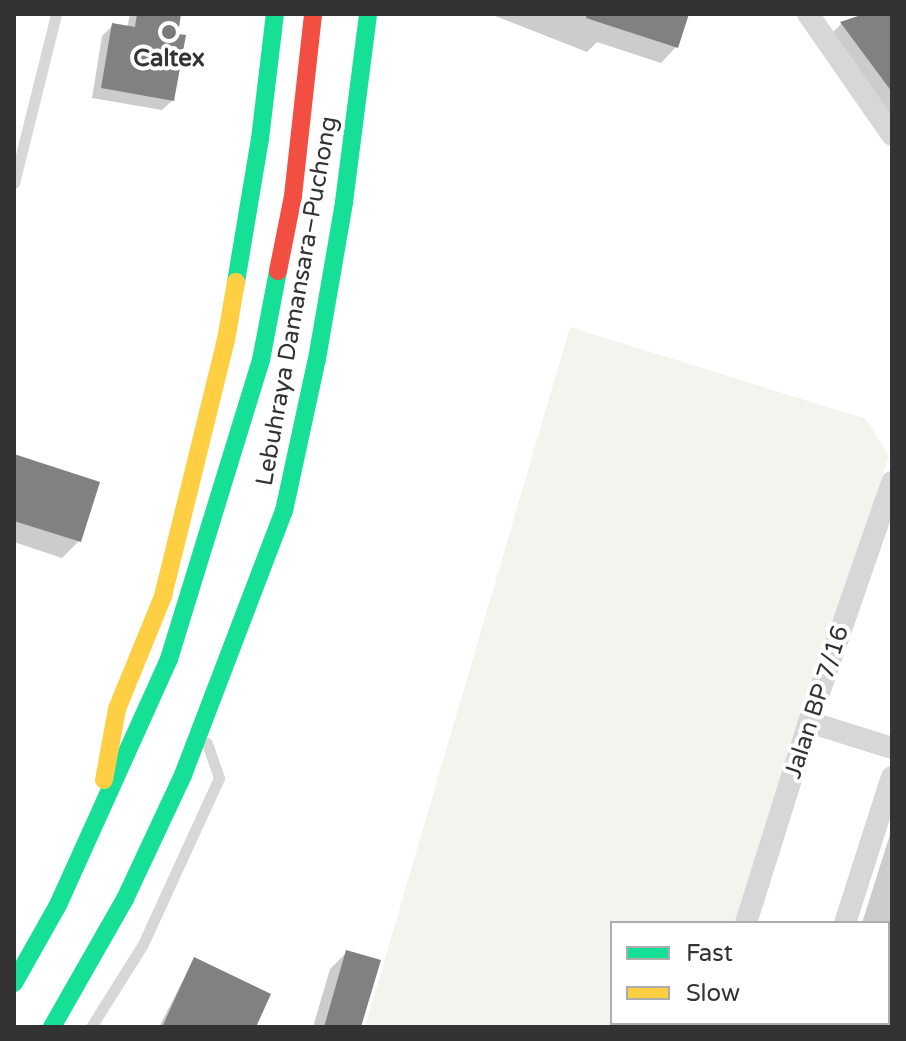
<!DOCTYPE html>
<html>
<head>
<meta charset="utf-8">
<style>
  body { margin:0 }
  #map { position:relative; width:906px; height:1041px; overflow:hidden; background:#fff; font-family:"Varela Round",sans-serif }
  div>[style] { position:absolute }
  .green>* { inset:0; background:#f1f5ed }
  .shadow>* { inset:0; background:#0003 }
  .building>* { inset:0; background:#818181 }
  .lane>* { height:11px; margin:-5.5px; padding:0 5.5px; transform-origin:5.5px; border-radius:5.5px; background:#d7d7d7 }
  .street>* { height:22px; margin:-11px; padding:0 11px; transform-origin:11px; border-radius:11px; background:#d7d7d7 }
  .fast>* { height:18px; margin:-9px; padding:0 9px; transform-origin:9px; border-radius:9px; background:#16e098 }
  .slow>* { height:18px; margin:-9px; padding:0 9px; transform-origin:9px; border-radius:9px; background:#ffcf43 }
  .jam>* { height:18px; margin:-9px; padding:0 9px; transform-origin:9px; border-radius:9px; background:#f24e42 }
  .dots>* { width:22px; height:22px; translate:-50% -50%; box-sizing:border-box; border:4px solid #fff; border-radius:50% }
  span { translate:-50% -50%; white-space:nowrap; text-align:center; line-height:1.15; -webkit-text-stroke:8px #fff; paint-order:stroke }
  .poi-label { font-size:24px; color:#333; font-weight:700 }
  .street-label { font-size:24px; color:#333 }
  .frame { position:absolute; inset:0; border:16px solid #333; pointer-events:none }
  .legend { position:absolute; left:610px; top:921px; width:280px; height:104px; box-sizing:border-box; background:#fff; border:2px solid #adadad; margin:0; padding:10px 14px; list-style:none; font-size:24px; color:#333 }
  .legend li { display:flex; align-items:center; gap:16px; height:40px }
  .legend b { width:40px; border:2px solid #adadad }
</style>
</head>
<body>
<div id="map">
  <div class="green">
    <div style="clip-path:polygon(570px 327px,866px 419px,889px 456px,735px 923px,612px 923px,612px 1023px,702px 1023px,701px 1027px,365px 1027px)"></div>
  </div>
  <div class="shadow">
    <div style="clip-path:polygon(130px 14px,180px 14px,173px 100px,162px 110px,92px 98px,102px 36px,113px 25px,127px 28px)"></div>
    <div style="clip-path:polygon(490px 14px,687px 14px,676px 47px,661px 63px,597px 42px,587px 52px)"></div>
    <div style="clip-path:polygon(870px 14px,892px 14px,892px 130px,825px 40px,841px 24px)"></div>
    <div style="clip-path:polygon(14px 457px,79px 541px,62px 558px,14px 542px)"></div>
    <div style="clip-path:polygon(892px 828px,892px 1027px,829px 1027px,830px 1023px,888px 1023px,888px 923px,862px 923px)"></div>
    <div style="clip-path:polygon(347px 952px,359px 1027px,313px 1027px,330px 969px)"></div>
    <div style="clip-path:polygon(194px 959px,254px 1027px,159px 1027px)"></div>
  </div>
  <div class="building">
    <div style="clip-path:polygon(137px 14px,181px 14px,178px 34px,186px 35px,174px 101px,101px 88px,112px 23px,135px 27px)"></div>
    <div style="clip-path:polygon(587px 14px,689px 14px,678px 48px,586px 18px)"></div>
    <div style="clip-path:polygon(864px 14px,892px 14px,892px 92px,840px 22px)"></div>
    <div style="clip-path:polygon(14px 454px,100px 482px,81px 542px,14px 521px)"></div>
    <div style="clip-path:polygon(346px 950px,381px 960px,361px 1027px,324px 1027px)"></div>
    <div style="clip-path:polygon(194px 957px,271px 994px,256px 1027px,162px 1027px)"></div>
  </div>
  <div class="lane">
    <div style="left:14px;top:183px;width:174px;rotate:-76deg"></div>
    <div style="left:91px;top:1027px;width:98px;rotate:-57.9deg"></div>
    <div style="left:143px;top:944px;width:183px;rotate:-65.4deg"></div>
    <div style="left:219px;top:778px;width:37px;rotate:-109deg"></div>
  </div>
  <div class="street">
    <div style="left:808px;top:14px;width:147px;rotate:55.2deg"></div>
    <div style="left:809px;top:722px;width:87px;rotate:17.4deg"></div>
    <div style="left:746px;top:923px;width:211px;rotate:-72.6deg"></div>
    <div style="left:809px;top:722px;width:254px;rotate:-70.9deg"></div>
    <div style="left:845px;top:923px;width:153px;rotate:-72.2deg"></div>
    <div style="left:714px;top:1027px;width:4px;rotate:-76deg"></div>
    <div style="left:811px;top:1027px;width:4px;rotate:-76deg"></div>
  </div>
  <div class="fast">
    <div style="left:236px;top:282px;width:145px;rotate:-80.5deg"></div>
    <div style="left:260px;top:139px;width:126px;rotate:-83.2deg"></div>
    <div style="left:14px;top:983px;width:90px;rotate:-60.6deg"></div>
    <div style="left:58px;top:905px;width:270px;rotate:-65.7deg"></div>
    <div style="left:169px;top:659px;width:313px;rotate:-72.9deg"></div>
    <div style="left:261px;top:360px;width:91px;rotate:-79.2deg"></div>
    <div style="left:52px;top:1027px;width:147px;rotate:-60.3deg"></div>
    <div style="left:125px;top:899px;width:137px;rotate:-64.9deg"></div>
    <div style="left:183px;top:775px;width:283px;rotate:-69.1deg"></div>
    <div style="left:284px;top:511px;width:156px;rotate:-77.8deg"></div>
    <div style="left:317px;top:359px;width:159px;rotate:-80.2deg"></div>
    <div style="left:344px;top:202px;width:190px;rotate:-82.7deg"></div>
  </div>
  <div class="slow">
    <div style="left:104px;top:780px;width:72px;rotate:-79.6deg"></div>
    <div style="left:117px;top:709px;width:122px;rotate:-67.8deg"></div>
    <div style="left:163px;top:596px;width:264px;rotate:-76.2deg"></div>
    <div style="left:226px;top:340px;width:59px;rotate:-80.2deg"></div>
  </div>
  <div class="jam">
    <div style="left:278px;top:271px;width:76px;rotate:-78.7deg"></div>
    <div style="left:293px;top:196px;width:183px;rotate:-83.7deg"></div>
  </div>
  <div class="dots">
    <div style="left:169px;top:32px;background:#7a7a7a"></div>
  </div>
  <div class="poi-label">
    <span style="left:169px;top:59px">Caltex</span>
  </div>
  <div class="street-label">
    <span style="left:297px;top:301px;rotate:-80deg">Lebuhraya Damansara–Puchong</span>
    <span style="left:817px;top:702px;rotate:-72deg">Jalan BP 7/16</span>
  </div>
  <div class="frame"></div>
  <ul class="legend">
  <li><b style="height:10px;background:#16e098"></b>Fast</li>
  <li><b style="height:10px;background:#ffcf43"></b>Slow</li>
  </ul>
</div>
</body>
</html>
